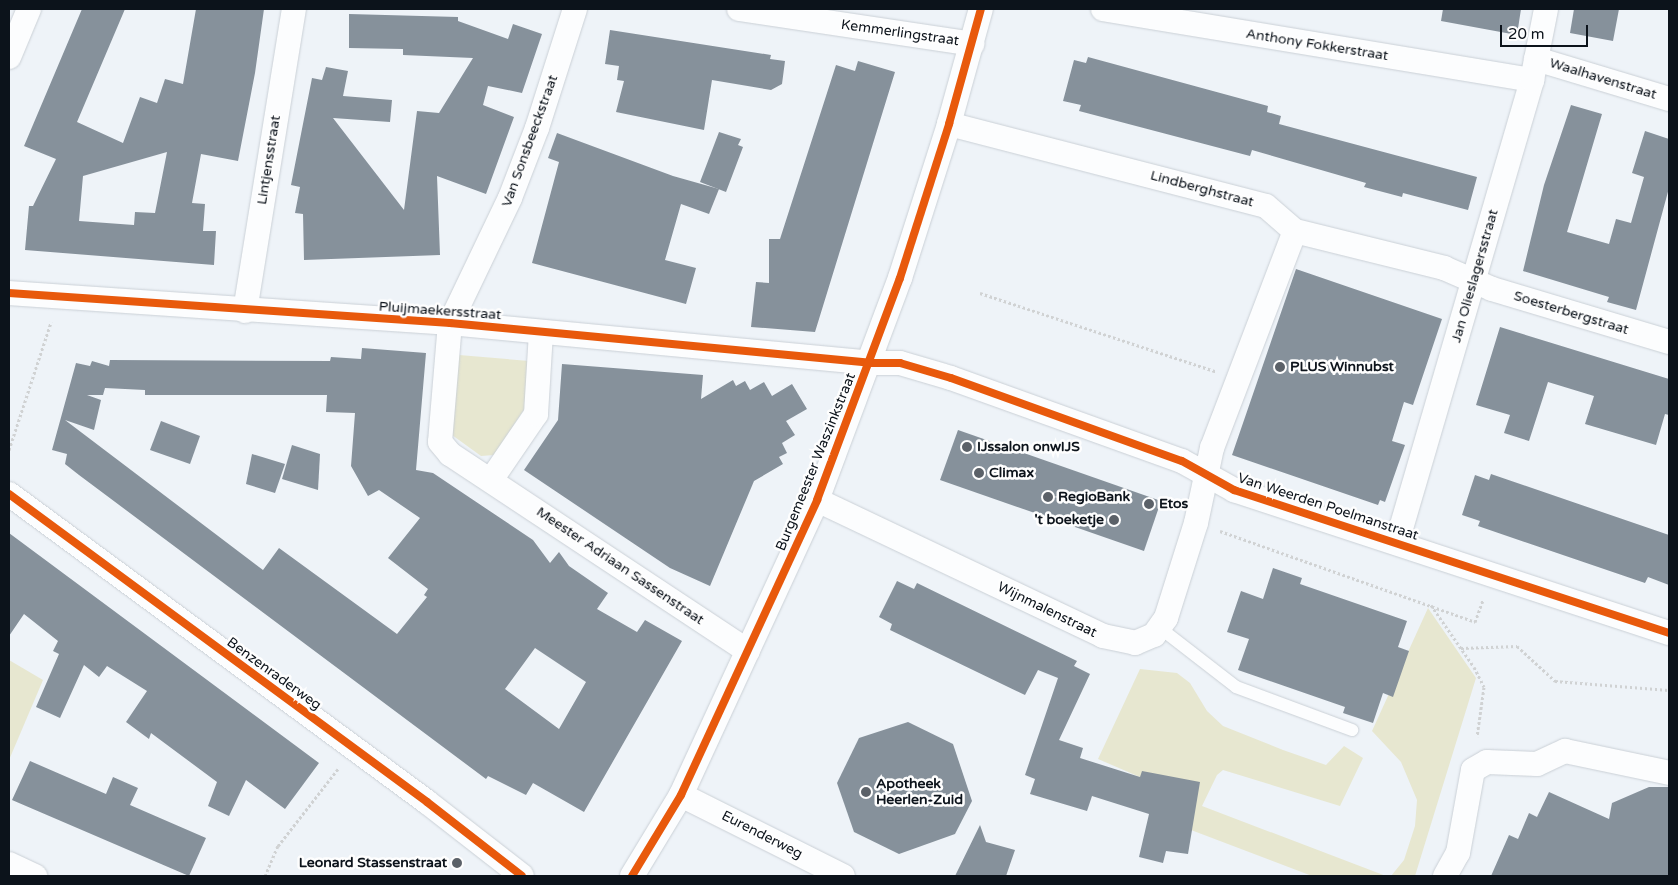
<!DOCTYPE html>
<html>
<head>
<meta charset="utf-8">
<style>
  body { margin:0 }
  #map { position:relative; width:1678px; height:885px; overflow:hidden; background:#eef3f8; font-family:"Varela Round",sans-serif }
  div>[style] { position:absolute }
  .green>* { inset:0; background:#e7e7d0 }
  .building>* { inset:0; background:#86919b }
  .path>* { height:3px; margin-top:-1.5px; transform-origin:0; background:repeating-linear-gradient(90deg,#d0d2d3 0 2.5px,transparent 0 5px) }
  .roads { filter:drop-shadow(0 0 1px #cad0d6) drop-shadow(0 0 1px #cad0d6) }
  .lane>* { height:12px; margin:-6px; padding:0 6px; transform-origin:6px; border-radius:6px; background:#fcfdfe }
  .street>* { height:24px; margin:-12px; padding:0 12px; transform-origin:12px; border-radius:12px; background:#fcfdfe }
  .cycleway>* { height:8px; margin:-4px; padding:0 4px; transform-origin:4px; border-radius:4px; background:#e8590c }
  .dots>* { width:14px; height:14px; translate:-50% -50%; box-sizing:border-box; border:2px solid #fefefe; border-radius:50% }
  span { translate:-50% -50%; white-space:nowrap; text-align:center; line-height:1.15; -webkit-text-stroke:5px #fefefe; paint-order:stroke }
  .street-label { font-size:14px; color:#0c131b }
  .poi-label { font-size:14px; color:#0c131b; font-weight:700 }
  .left { translate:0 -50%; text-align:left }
  .right { translate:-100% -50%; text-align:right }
  .frame { position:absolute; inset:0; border:10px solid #0c131b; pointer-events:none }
  .scale { position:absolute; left:1500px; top:25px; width:88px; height:22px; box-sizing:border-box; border:2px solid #0c131b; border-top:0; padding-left:6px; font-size:15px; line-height:18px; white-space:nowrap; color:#0c131b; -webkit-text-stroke:4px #fefefe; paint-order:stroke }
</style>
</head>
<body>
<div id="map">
  <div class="green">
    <div style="clip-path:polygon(459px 355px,529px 361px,525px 408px,494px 455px,481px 456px,452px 435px)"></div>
    <div style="clip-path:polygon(1428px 608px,1476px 678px,1415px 876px,1391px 876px,1404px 860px,1415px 826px,1417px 800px,1401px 762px,1372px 731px)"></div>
    <div style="clip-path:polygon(9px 660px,43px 680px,9px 760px)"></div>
    <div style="clip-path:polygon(1140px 669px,1177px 673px,1190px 683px,1207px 711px,1223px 726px,1283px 750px,1326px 765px,1344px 746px,1363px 758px,1340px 806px,1223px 770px,1217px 775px,1202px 806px,1386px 876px,1312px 876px,1191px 830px,1184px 796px,1098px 759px)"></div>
  </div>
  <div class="building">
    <div style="clip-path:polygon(evenodd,82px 9px,125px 9px,77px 122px,123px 143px,140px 97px,157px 103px,165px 79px,183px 84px,196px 9px,264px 9px,255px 73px,238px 161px,201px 154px,192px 203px,205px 204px,203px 231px,216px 231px,214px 265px,25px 250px,29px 206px,33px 206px,56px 159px,24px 146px,82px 9px,167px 152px,155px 213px,135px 212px,134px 225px,79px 221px,83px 176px,167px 152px)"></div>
    <div style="clip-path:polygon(1443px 9px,1521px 9px,1517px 35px,1441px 21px)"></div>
    <div style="clip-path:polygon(1574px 9px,1619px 9px,1613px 41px,1570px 33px)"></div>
    <div style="clip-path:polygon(349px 14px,458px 17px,458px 21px,508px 39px,513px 24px,542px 34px,522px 93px,488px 86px,483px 105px,514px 117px,486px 194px,437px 176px,440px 255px,304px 260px,303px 214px,295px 213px,300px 187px,291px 185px,312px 78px,322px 80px,326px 67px,348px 71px,343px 96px,392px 100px,390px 122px,333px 118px,404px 210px,417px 111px,439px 113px,473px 58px,403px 55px,403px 49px,349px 48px)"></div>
    <div style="clip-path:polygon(610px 30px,771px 55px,770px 59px,785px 61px,782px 84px,771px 90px,712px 80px,704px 130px,616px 112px,624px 81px,617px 80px,619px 66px,605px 64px)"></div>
    <div style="clip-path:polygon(1088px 57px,1268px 106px,1267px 112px,1281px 116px,1279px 124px,1477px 177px,1468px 210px,1403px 193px,1402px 197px,1364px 187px,1366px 183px,1252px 150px,1250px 156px,1079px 111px,1081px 105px,1063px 101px,1074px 60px,1086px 63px)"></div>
    <div style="clip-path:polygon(858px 61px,895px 72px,815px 332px,751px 327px,756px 282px,769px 283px,769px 239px,780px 239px,836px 65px,855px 71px)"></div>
    <div style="clip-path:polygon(1571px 105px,1602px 114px,1567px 232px,1609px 244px,1616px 219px,1631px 223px,1644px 177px,1632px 173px,1645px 131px,1669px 139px,1669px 188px,1636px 310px,1607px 302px,1609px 297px,1523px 271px,1544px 185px)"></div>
    <div style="clip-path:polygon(719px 132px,741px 139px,738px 145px,743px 147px,726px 192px,700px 182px)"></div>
    <div style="clip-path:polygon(557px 133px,673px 176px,719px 189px,709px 214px,681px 204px,665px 260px,696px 268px,686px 304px,532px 263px,559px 162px,548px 158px)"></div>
    <div style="clip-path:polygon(1296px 269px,1442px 319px,1413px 405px,1404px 402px,1392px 441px,1405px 445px,1385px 502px,1380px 500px,1378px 505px,1232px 455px)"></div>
    <div style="clip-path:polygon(1500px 327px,1669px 379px,1669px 415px,1665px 414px,1656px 445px,1585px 424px,1594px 396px,1548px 382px,1529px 441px,1504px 433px,1510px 415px,1476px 405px)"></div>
    <div style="clip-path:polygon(evenodd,362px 348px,426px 353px,416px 470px,433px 473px,533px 540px,550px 563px,559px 552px,569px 566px,608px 593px,597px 609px,637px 632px,645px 620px,682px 641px,584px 812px,533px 783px,526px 795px,488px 776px,486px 779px,79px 475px,65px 464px,67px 454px,52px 450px,76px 363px,90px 366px,92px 361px,109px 366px,110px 360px,330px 361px,331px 357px,361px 359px,362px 348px,105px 388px,145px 390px,145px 395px,327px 395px,326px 412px,355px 413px,351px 466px,368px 496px,379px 490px,420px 518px,388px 558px,428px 589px,424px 595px,427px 597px,397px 634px,279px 548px,263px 570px,65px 420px,94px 430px,101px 400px,87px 395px,103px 395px,105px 388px,362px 348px,535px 648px,586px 682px,559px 729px,505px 689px,535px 648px)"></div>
    <div style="clip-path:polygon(562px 364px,703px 375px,701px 399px,733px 380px,736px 386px,745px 381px,750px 390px,764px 382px,772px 396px,792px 384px,807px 409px,786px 421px,795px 435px,782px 443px,787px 453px,779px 457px,783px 464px,754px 481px,710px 586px,670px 568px,524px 470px,558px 420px)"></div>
    <div style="clip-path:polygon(161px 421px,200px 436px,190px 464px,150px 450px)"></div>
    <div style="clip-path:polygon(958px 430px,1161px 501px,1144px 551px,940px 480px)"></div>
    <div style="clip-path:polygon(292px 445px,320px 454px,318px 490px,282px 479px)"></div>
    <div style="clip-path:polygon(252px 454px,285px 464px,275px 493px,246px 484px)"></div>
    <div style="clip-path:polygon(1491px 474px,1669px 535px,1669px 585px,1648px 577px,1645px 583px,1478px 526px,1480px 521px,1462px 515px,1475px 475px,1489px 480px)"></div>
    <div style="clip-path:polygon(9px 533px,319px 763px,285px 809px,246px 780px,229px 816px,208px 806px,217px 782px,151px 733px,149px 739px,126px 722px,147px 691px,107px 666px,99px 677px,84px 665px,60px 718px,36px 707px,59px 654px,53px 651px,58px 641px,24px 614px,9px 636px)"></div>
    <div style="clip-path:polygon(1273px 568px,1302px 578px,1300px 584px,1407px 621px,1398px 647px,1409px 651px,1393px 697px,1383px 693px,1373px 723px,1343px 713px,1345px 707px,1238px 670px,1249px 639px,1227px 632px,1241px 591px,1263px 599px)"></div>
    <div style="clip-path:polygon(897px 581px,914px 589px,917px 583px,1077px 661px,1074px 666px,1090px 674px,1059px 740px,1083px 748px,1080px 758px,1140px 777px,1142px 771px,1200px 782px,1188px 854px,1166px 851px,1163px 863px,1139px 857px,1149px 814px,1092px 796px,1087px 811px,1030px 794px,1035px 779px,1025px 775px,1058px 678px,1038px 670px,1025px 695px,890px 630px,892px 624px,879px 617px)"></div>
    <div style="clip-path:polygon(908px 722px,953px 744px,972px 801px,955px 834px,899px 854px,854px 832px,837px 783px,859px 738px)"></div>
    <div style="clip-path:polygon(30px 761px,106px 794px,113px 777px,138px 788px,130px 805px,206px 838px,189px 876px,12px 800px)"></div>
    <div style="clip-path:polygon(1649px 787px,1669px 787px,1669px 876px,1491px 876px,1509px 835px,1518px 839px,1529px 813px,1537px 817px,1549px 792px,1609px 819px,1612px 803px)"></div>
    <div style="clip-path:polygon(980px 825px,986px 842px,1015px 850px,1006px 876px,955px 876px)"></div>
  </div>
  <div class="path">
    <div style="left:980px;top:293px;width:248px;rotate:18.4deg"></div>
    <div style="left:9px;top:450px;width:135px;rotate:-71.8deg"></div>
    <div style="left:1220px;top:531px;width:271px;rotate:19.6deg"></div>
    <div style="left:1475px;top:622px;width:23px;rotate:-70deg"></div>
    <div style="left:1431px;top:605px;width:75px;rotate:55.3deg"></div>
    <div style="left:1474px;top:667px;width:22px;rotate:63deg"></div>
    <div style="left:1484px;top:687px;width:50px;rotate:98deg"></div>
    <div style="left:1461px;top:648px;width:56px;rotate:-2deg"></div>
    <div style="left:1517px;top:646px;width:52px;rotate:42.6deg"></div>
    <div style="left:1555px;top:681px;width:114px;rotate:4.5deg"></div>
    <div style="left:265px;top:876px;width:33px;rotate:-67deg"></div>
    <div style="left:278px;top:846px;width:98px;rotate:-52.1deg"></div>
  </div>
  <div class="roads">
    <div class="lane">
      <div style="left:1160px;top:628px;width:96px;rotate:37.8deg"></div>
      <div style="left:1236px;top:687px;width:124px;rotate:20.3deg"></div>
    </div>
    <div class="street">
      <div style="left:575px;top:9px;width:125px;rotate:107.7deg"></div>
      <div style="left:537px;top:128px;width:75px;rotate:111.1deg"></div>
      <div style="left:510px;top:198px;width:139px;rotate:115.6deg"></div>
      <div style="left:450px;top:323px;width:119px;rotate:94.8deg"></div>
      <div style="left:440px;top:442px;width:16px;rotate:50deg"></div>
      <div style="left:450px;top:454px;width:357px;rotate:33.5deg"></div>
      <div style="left:739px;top:9px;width:236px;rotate:8.5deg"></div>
      <div style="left:1103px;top:9px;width:435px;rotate:9.4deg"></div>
      <div style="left:9px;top:57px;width:52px;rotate:-67.4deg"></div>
      <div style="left:1536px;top:59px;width:139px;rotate:16.7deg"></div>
      <div style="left:949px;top:124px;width:327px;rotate:14.5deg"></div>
      <div style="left:1266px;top:206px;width:38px;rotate:41deg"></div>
      <div style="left:1295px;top:231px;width:154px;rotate:13.9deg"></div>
      <div style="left:1444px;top:268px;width:52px;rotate:23.6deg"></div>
      <div style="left:1492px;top:289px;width:185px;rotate:16.7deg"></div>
      <div style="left:9px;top:293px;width:442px;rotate:3.9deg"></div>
      <div style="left:450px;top:323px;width:422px;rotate:5.4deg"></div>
      <div style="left:870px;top:363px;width:30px"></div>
      <div style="left:900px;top:363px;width:53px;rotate:16.4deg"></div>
      <div style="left:951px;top:378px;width:245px;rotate:19.8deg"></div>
      <div style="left:1182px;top:461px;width:60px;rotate:29.1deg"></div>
      <div style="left:1234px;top:490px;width:458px;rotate:18.2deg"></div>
      <div style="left:245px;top:311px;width:306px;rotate:-80.8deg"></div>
      <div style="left:491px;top:480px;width:80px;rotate:-55.7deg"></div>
      <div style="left:536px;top:414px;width:82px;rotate:-86.5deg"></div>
      <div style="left:9px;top:494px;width:519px;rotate:36.38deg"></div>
      <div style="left:427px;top:802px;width:120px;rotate:37.9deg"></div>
      <div style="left:817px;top:500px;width:317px;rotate:25.4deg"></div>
      <div style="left:1103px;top:636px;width:33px;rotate:12deg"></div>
      <div style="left:1135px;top:643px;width:21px;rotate:-23deg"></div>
      <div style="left:1154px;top:635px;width:21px;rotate:-55deg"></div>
      <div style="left:1166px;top:618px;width:100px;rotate:-72.5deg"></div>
      <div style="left:1196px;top:523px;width:77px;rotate:-78deg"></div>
      <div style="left:1212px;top:448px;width:232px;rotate:-69.1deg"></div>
      <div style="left:1397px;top:542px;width:481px;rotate:-73.7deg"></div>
      <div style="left:1532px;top:80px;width:72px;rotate:-78.8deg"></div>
      <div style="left:681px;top:795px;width:181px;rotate:26.6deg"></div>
      <div style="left:9px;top:864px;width:29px;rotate:25deg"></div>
      <div style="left:632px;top:876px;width:95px;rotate:-58.8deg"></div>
      <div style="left:681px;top:795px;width:325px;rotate:-65.2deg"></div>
      <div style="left:817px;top:500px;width:237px;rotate:-69.5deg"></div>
      <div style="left:900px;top:278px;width:162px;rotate:-72.3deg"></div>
      <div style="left:949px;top:124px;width:119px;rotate:-74.5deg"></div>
      <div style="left:1445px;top:876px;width:26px;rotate:-61deg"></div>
      <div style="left:1458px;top:853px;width:84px;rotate:-79.8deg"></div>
      <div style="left:1473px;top:770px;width:16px;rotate:-30deg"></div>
      <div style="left:1487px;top:762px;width:50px;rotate:2.3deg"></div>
      <div style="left:1537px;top:764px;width:31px;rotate:-25deg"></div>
      <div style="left:1565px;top:751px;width:106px;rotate:11.9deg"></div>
    </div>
  </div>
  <div class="cycleway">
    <div style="left:9px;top:293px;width:442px;rotate:3.9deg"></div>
    <div style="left:450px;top:323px;width:422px;rotate:5.4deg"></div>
    <div style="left:870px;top:363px;width:30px"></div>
    <div style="left:900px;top:363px;width:53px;rotate:16.4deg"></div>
    <div style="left:951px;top:378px;width:245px;rotate:19.8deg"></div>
    <div style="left:1182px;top:461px;width:60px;rotate:29.1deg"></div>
    <div style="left:1234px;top:490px;width:458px;rotate:18.2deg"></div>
    <div style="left:9px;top:494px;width:519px;rotate:36.38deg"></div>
    <div style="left:427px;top:802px;width:120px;rotate:37.9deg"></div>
    <div style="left:632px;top:876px;width:95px;rotate:-58.8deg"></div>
    <div style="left:681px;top:795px;width:325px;rotate:-65.2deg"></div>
    <div style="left:817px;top:500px;width:237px;rotate:-69.5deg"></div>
    <div style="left:900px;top:278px;width:162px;rotate:-72.3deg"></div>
    <div style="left:949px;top:124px;width:119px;rotate:-74.5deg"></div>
  </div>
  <div class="dots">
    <div style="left:1280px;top:367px;background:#5b6168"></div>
    <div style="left:967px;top:447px;background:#5b6168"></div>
    <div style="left:979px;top:473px;background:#5b6168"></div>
    <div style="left:1048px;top:497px;background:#5b6168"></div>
    <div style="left:1149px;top:504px;background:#5b6168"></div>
    <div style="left:1114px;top:520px;background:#5b6168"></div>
    <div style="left:866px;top:792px;background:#5b6168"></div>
    <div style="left:457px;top:863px;background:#5b6168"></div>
  </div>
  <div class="street-label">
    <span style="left:900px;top:33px;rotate:8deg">Kemmerlingstraat</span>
    <span style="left:1317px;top:45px;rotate:9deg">Anthony Fokkerstraat</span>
    <span style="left:1603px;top:79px;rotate:17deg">Waalhavenstraat</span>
    <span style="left:530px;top:141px;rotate:-70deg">Van Sonsbeeckstraat</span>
    <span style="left:269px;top:160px;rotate:-81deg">Lintjensstraat</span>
    <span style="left:1202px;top:189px;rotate:15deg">Lindberghstraat</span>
    <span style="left:1475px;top:276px;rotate:-74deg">Jan Olieslagersstraat</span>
    <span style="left:440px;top:311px;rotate:4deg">Pluijmaekersstraat</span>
    <span style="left:1571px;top:313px;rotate:17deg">Soesterbergstraat</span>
    <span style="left:816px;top:462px;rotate:-68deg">Burgemeester Waszinkstraat</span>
    <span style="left:1328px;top:507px;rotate:18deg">Van Weerden Poelmanstraat</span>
    <span style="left:620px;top:566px;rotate:34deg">Meester Adriaan Sassenstraat</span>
    <span style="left:1047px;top:610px;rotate:26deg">Wijnmalenstraat</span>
    <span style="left:274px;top:674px;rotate:36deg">Benzenraderweg</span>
    <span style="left:762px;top:835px;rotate:27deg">Eurenderweg</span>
  </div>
  <div class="poi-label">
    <span class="left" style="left:1290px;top:367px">PLUS Winnubst</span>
    <span class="left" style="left:977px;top:447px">IJssalon onwIJS</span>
    <span class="left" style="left:989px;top:473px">Climax</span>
    <span class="left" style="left:1058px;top:497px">RegioBank</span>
    <span class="left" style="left:1159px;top:504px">Etos</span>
    <span class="right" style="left:1104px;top:520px">'t boeketje</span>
    <span class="left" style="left:876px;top:792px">Apotheek<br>Heerlen-Zuid</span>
    <span class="right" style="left:447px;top:863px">Leonard Stassenstraat</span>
  </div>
  <div class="frame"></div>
  <div class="scale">20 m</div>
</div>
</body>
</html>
